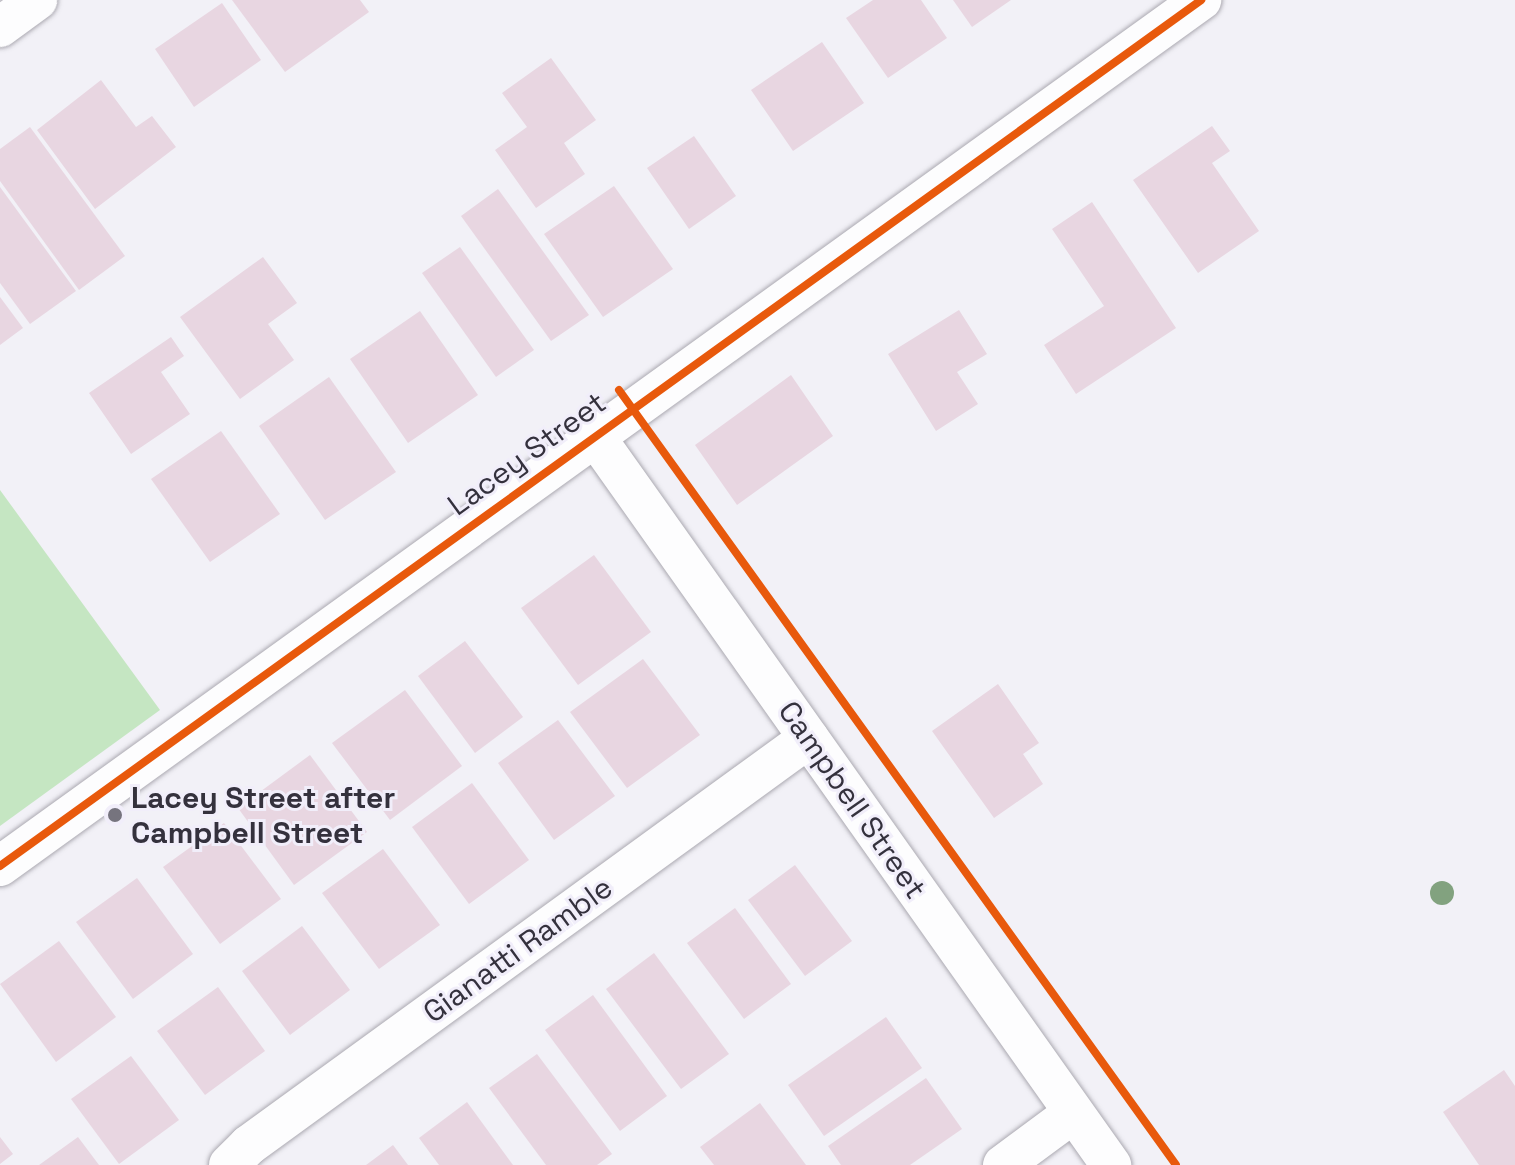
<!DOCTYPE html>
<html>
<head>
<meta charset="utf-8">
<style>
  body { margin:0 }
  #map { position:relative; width:1515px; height:1165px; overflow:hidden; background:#f2f1f7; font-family:"Space Grotesk",sans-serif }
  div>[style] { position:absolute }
  .green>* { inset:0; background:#c5e6c2 }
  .building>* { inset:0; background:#e8d6e1 }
  .roads { filter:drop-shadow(0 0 2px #aba9b1) drop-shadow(0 0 2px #aba9b1) }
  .minor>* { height:40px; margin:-20px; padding:0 20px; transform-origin:20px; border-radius:20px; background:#fdfdfe }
  .cycleway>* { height:8px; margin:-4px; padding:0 4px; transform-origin:4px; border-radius:4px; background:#e8590c }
  .trees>* { width:24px; height:24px; margin:-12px; border-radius:50%; background:#82a27f }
  .dots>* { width:22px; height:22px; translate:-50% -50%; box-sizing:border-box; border:4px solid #f1eefa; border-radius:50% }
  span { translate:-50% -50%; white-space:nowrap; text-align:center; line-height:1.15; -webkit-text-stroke:6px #f1eefa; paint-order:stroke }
  .street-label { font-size:30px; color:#34313d }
  .poi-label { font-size:30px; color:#34313d; font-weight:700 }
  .left { translate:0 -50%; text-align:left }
</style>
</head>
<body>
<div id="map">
  <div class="green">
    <div style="clip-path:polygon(0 490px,160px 710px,0 826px)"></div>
  </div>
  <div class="building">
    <div style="clip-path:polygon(232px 0,360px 0,369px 12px,285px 72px)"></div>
    <div style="clip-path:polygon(873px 0,921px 0,947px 38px,888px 78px,846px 18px)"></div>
    <div style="clip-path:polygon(953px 0,1011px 0,972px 27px)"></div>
    <div style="clip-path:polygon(222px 3px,261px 60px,194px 107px,155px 49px)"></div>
    <div style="clip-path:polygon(822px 42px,864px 103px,793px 151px,751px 90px)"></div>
    <div style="clip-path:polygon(551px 58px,596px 120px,564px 143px,585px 174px,536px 208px,495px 150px,527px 127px,502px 93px)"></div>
    <div style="clip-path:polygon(101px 80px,136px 127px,152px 116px,176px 147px,95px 209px,37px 130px)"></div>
    <div style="clip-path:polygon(1212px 126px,1230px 151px,1212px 163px,1259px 231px,1198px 273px,1133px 180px)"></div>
    <div style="clip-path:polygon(30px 127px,125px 256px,79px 290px,0 181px,0 149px)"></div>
    <div style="clip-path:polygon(694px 136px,736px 196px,689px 229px,647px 168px)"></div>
    <div style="clip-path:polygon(614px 186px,673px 269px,603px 317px,544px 234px)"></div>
    <div style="clip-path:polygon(0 187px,76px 291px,30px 324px,0 283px)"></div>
    <div style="clip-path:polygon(498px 189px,589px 315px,551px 341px,461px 216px)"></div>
    <div style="clip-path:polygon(1092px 202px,1176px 328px,1076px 394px,1044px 345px,1104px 306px,1052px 229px)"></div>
    <div style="clip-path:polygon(460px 247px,534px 350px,496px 377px,422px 273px)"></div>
    <div style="clip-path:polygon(263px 257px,297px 303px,268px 324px,294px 360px,240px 399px,180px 317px)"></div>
    <div style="clip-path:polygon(0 297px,23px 328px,0 345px)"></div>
    <div style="clip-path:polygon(959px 310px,987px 354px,957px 372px,978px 404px,936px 431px,888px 354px)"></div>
    <div style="clip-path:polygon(420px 311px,478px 395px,408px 443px,350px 359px)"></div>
    <div style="clip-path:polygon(171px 337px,184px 356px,161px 372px,190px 414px,131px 454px,89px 393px)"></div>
    <div style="clip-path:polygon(791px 375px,833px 436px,737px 505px,695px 445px)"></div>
    <div style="clip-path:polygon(329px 377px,396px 472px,325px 520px,259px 426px)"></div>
    <div style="clip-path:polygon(221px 431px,280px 514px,210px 562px,151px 479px)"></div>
    <div style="clip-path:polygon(594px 555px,651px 632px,578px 685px,521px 608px)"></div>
    <div style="clip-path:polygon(465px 641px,523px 717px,475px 753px,418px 676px)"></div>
    <div style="clip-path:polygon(643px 659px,700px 735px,627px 788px,570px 712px)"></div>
    <div style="clip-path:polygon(998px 684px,1039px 743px,1023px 754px,1043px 784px,994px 818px,932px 731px)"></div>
    <div style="clip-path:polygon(405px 690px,462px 766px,390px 820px,332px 743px)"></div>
    <div style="clip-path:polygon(558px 720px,615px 796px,554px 840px,498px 763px)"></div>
    <div style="clip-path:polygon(310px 755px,367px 832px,294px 885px,238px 808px)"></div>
    <div style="clip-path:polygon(472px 783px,529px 860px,469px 904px,412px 827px)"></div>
    <div style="clip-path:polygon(224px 823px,281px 899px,220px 944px,163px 867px)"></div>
    <div style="clip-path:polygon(383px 849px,440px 925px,379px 969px,322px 893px)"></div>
    <div style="clip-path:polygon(795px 865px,852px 941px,805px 976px,748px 900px)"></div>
    <div style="clip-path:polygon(137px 878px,193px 954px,133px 999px,76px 922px)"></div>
    <div style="clip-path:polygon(735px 908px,791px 984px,744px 1019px,687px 943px)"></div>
    <div style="clip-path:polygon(302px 926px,350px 990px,290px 1035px,242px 971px)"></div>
    <div style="clip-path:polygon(59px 941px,116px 1017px,56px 1062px,0 984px)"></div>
    <div style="clip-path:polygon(654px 953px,729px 1054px,681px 1089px,606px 989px)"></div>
    <div style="clip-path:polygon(218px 987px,265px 1051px,205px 1095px,157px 1031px)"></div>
    <div style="clip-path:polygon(593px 995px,667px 1096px,620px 1131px,545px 1030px)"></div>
    <div style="clip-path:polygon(886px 1017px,922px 1068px,824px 1136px,788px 1085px)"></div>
    <div style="clip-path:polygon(537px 1054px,612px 1154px,597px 1165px,546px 1165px,489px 1088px)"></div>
    <div style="clip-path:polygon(131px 1056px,179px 1120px,119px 1164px,71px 1099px)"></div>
    <div style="clip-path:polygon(1504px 1070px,1515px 1086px,1515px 1165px,1479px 1165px,1443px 1112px)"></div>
    <div style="clip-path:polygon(926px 1078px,962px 1129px,910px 1165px,841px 1165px,828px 1146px)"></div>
    <div style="clip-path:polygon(467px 1102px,513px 1165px,439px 1165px,419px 1138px)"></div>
    <div style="clip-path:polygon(760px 1103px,806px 1165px,714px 1165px,700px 1147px)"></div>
    <div style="clip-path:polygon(0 1137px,13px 1154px,0 1164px)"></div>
    <div style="clip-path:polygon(78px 1137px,99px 1165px,39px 1165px)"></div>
    <div style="clip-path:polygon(393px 1145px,408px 1165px,366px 1165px)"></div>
  </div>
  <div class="roads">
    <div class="minor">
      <div style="left:0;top:27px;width:46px;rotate:-36.1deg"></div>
      <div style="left:594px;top:435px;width:895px;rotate:54.69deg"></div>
      <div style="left:0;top:866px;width:1481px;rotate:-35.79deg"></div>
      <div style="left:229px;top:1165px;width:28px;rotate:-45deg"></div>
      <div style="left:249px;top:1145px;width:692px;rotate:-36.01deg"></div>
      <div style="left:1003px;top:1165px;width:86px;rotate:-36.5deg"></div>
    </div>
  </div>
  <div class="cycleway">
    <div style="left:619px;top:390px;width:954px;rotate:54.29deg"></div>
    <div style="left:0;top:866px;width:1481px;rotate:-35.79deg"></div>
  </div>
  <div class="trees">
    <div style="left:1442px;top:893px"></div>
  </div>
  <div class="dots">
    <div style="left:115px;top:815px;background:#76747e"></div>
  </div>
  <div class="street-label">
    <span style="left:527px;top:454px;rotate:-36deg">Lacey Street</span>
    <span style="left:852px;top:800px;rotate:55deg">Campbell Street</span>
    <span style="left:518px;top:950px;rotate:-36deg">Gianatti Ramble</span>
  </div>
  <div class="poi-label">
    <span class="left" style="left:131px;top:815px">Lacey Street after<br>Campbell Street</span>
  </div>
</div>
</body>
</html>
